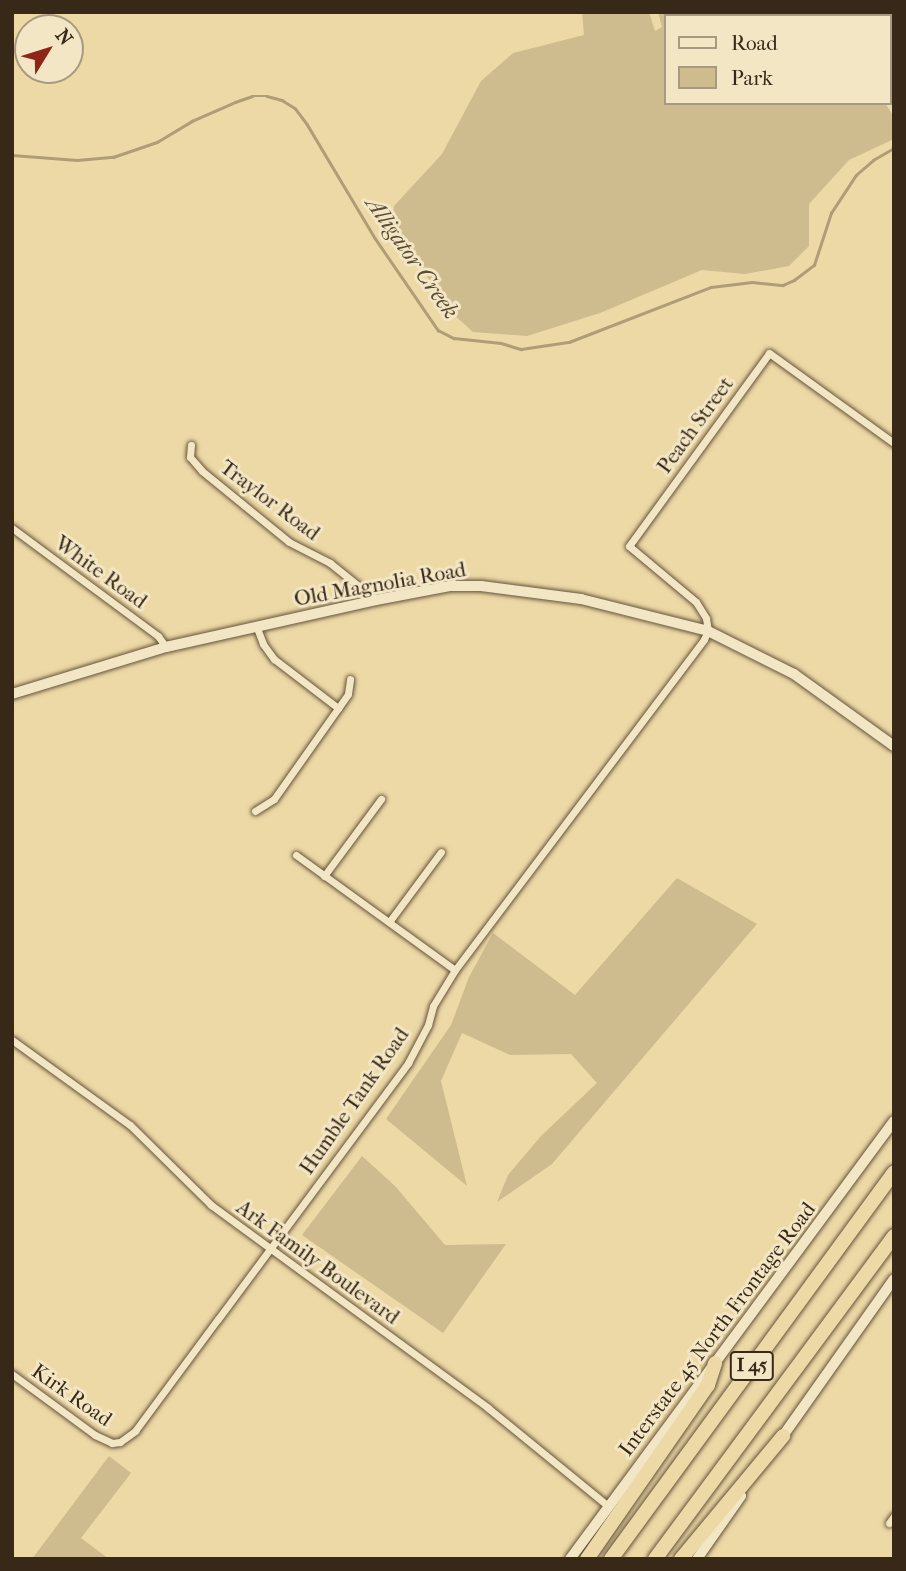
<!DOCTYPE html>
<html>
<head>
<meta charset="utf-8">
<style>
  body { margin:0 }
  #map { position:relative; width:906px; height:1571px; overflow:hidden; background:#edd9a6; font-family:"IM FELL French Canon",serif }
  div>[style] { position:absolute }
  .green>* { inset:0; background:#cebb8e }
  .stream>* { height:2.5px; margin:-1.25px; padding:0 1.25px; transform-origin:1.25px; border-radius:1.25px; background:#af9d76 }
  .roads { filter:drop-shadow(0 0 2px #65543c) drop-shadow(0 0 2px #65543c) }
  .street>* { height:7px; margin:-3.5px; padding:0 3.5px; transform-origin:3.5px; border-radius:3.5px; background:#f3e6c5 }
  .secondary>* { height:10px; margin:-5px; padding:0 5px; transform-origin:5px; border-radius:5px; background:#f3e6c5 }
  .highway>* { height:14px; margin:-7px; padding:0 7px; transform-origin:7px; border-radius:7px; background:#edd9a6 }
  span { translate:-50% -50%; white-space:nowrap; text-align:center; line-height:1.15; -webkit-text-stroke:6px #f3e6c5; paint-order:stroke }
  .shield-label span { padding:2px 5px; background:#f3e6c5; border:2px solid; border-radius:5px; -webkit-text-stroke-width:0 }
  .shield-label { font-size:19px; color:#382818; font-weight:700 }
  .street-label { font-size:21px; color:#382818 }
  .water-label { font-size:23px; color:#5c4b34; font-style:italic }
  .frame { position:absolute; inset:0; border:14px solid #382818; pointer-events:none }
  .legend { position:absolute; left:664px; top:14px; width:228px; height:91px; box-sizing:border-box; background:#f3e6c5; border:2px solid #a89a80; margin:0; padding:9px 12px; list-style:none; font-size:21px; color:#382818 }
  .legend li { display:flex; align-items:center; gap:14px; height:35px }
  .legend b { width:35px; border:2px solid #a89a80 }
  .north { position:absolute; left:14px; top:14px; width:70px; height:70px; box-sizing:border-box; background:#f3e6c5; border:2px solid #a89a80; border-radius:50%; rotate:52deg; font-size:19px; font-weight:700; line-height:28px; text-align:center; color:#382818 }
  .north::after { content:''; display:block; margin:auto; width:24px; height:32px; background:#8f2418; clip-path:polygon(50% 0,100% 100%,50% 72%,0 100%) }
</style>
</head>
<body>
<div id="map">
  <div class="green">
    <div style="clip-path:polygon(582px 12px,649px 12px,655px 31px,662px 27px,658px 12px,712px 12px,716px 16px,666px 16px,666px 103px,885px 103px,894px 117px,894px 139px,849px 160px,809px 204px,809px 246px,789px 266px,745px 274px,702px 270px,600px 313px,527px 336px,473px 332px,452px 313px,392px 225px,394px 206px,442px 154px,481px 81px,513px 53px,584px 35px)"></div>
    <div style="clip-path:polygon(731px 12px,828px 12px,830px 16px,734px 16px)"></div>
    <div style="clip-path:polygon(677px 878px,757px 924px,552px 1164px,497px 1202px,508px 1175px,541px 1136px,597px 1083px,571px 1054px,510px 1055px,462px 1033px,441px 1081px,467px 1186px,386px 1119px,451px 1025px,469px 977px,493px 933px,575px 995px)"></div>
    <div style="clip-path:polygon(362px 1156px,395px 1186px,445px 1245px,506px 1244px,443px 1333px,302px 1235px)"></div>
    <div style="clip-path:polygon(109px 1456px,131px 1473px,81px 1538px,109px 1559px,32px 1559px)"></div>
  </div>
  <div class="stream">
    <div style="left:12px;top:155px;width:65px;rotate:4.4deg"></div>
    <div style="left:77px;top:160px;width:36px;rotate:-5deg"></div>
    <div style="left:113px;top:157px;width:46px;rotate:-18.8deg"></div>
    <div style="left:157px;top:142px;width:41px;rotate:-31deg"></div>
    <div style="left:192px;top:121px;width:47px;rotate:-23.8deg"></div>
    <div style="left:235px;top:102px;width:18px;rotate:-19deg"></div>
    <div style="left:252px;top:96px;width:15px"></div>
    <div style="left:267px;top:96px;width:16px;rotate:15deg"></div>
    <div style="left:282px;top:100px;width:15px;rotate:32deg"></div>
    <div style="left:295px;top:108px;width:20px;rotate:53deg"></div>
    <div style="left:307px;top:124px;width:133px;rotate:59.2deg"></div>
    <div style="left:375px;top:238px;width:112px;rotate:55.6deg"></div>
    <div style="left:438px;top:330px;width:18px;rotate:27deg"></div>
    <div style="left:454px;top:338px;width:47px;rotate:6.1deg"></div>
    <div style="left:501px;top:343px;width:21px;rotate:17deg"></div>
    <div style="left:521px;top:349px;width:49px;rotate:-8.3deg"></div>
    <div style="left:569px;top:342px;width:152px;rotate:-21.2deg"></div>
    <div style="left:711px;top:287px;width:41px;rotate:-7deg"></div>
    <div style="left:752px;top:282px;width:31px;rotate:6deg"></div>
    <div style="left:783px;top:285px;width:12px;rotate:-24deg"></div>
    <div style="left:794px;top:280px;width:25px;rotate:-37deg"></div>
    <div style="left:814px;top:265px;width:55px;rotate:-71.9deg"></div>
    <div style="left:831px;top:213px;width:45px;rotate:-56.7deg"></div>
    <div style="left:856px;top:175px;width:23px;rotate:-41deg"></div>
    <div style="left:873px;top:160px;width:24px;rotate:-30deg"></div>
  </div>
  <div class="roads">
    <div class="street">
      <div style="left:722px;top:12px;width:6px;rotate:45deg"></div>
      <div style="left:191px;top:445px;width:12px;rotate:95deg"></div>
      <div style="left:190px;top:457px;width:18px;rotate:49deg"></div>
      <div style="left:202px;top:471px;width:112px;rotate:39.2deg"></div>
      <div style="left:289px;top:542px;width:46px;rotate:27.1deg"></div>
      <div style="left:330px;top:563px;width:59px;rotate:38.8deg"></div>
      <div style="left:12px;top:528px;width:182px;rotate:36.5deg"></div>
      <div style="left:158px;top:636px;width:14px;rotate:54deg"></div>
      <div style="left:257px;top:628px;width:17px;rotate:69deg"></div>
      <div style="left:263px;top:644px;width:19px;rotate:54deg"></div>
      <div style="left:274px;top:659px;width:81px;rotate:37.4deg"></div>
      <div style="left:255px;top:811px;width:22px;rotate:-32deg"></div>
      <div style="left:274px;top:799px;width:128px;rotate:-54.8deg"></div>
      <div style="left:348px;top:694px;width:15px;rotate:-82deg"></div>
      <div style="left:296px;top:855px;width:196px;rotate:35.9deg"></div>
      <div style="left:324px;top:876px;width:96px;rotate:-53.5deg"></div>
      <div style="left:389px;top:922px;width:87px;rotate:-53.4deg"></div>
      <div style="left:12px;top:1040px;width:145px;rotate:35.8deg"></div>
      <div style="left:130px;top:1125px;width:114px;rotate:44.6deg"></div>
      <div style="left:211px;top:1205px;width:343px;rotate:36.2deg"></div>
      <div style="left:488px;top:1408px;width:155px;rotate:39.2deg"></div>
      <div style="left:12px;top:1374px;width:103px;rotate:36.3deg"></div>
      <div style="left:95px;top:1435px;width:19px;rotate:25deg"></div>
      <div style="left:112px;top:1443px;width:8px;rotate:-7deg"></div>
      <div style="left:120px;top:1442px;width:19px;rotate:-36deg"></div>
      <div style="left:135px;top:1431px;width:139px;rotate:-53.5deg"></div>
      <div style="left:218px;top:1319px;width:319px;rotate:-53.4deg"></div>
      <div style="left:408px;top:1063px;width:43px;rotate:-62.2deg"></div>
      <div style="left:428px;top:1025px;width:20px;rotate:-75deg"></div>
      <div style="left:433px;top:1006px;width:42px;rotate:-58.6deg"></div>
      <div style="left:455px;top:970px;width:414px;rotate:-53deg"></div>
      <div style="left:704px;top:639px;width:9px;rotate:-63deg"></div>
      <div style="left:708px;top:631px;width:13px;rotate:-99deg"></div>
      <div style="left:706px;top:618px;width:19px;rotate:-122deg"></div>
      <div style="left:696px;top:602px;width:87px;rotate:-140.1deg"></div>
      <div style="left:629px;top:546px;width:238px;rotate:-54deg"></div>
      <div style="left:769px;top:353px;width:154px;rotate:35.8deg"></div>
      <div style="left:889px;top:1523px;width:9px;rotate:-54deg"></div>
    </div>
    <div class="secondary">
      <div style="left:12px;top:694px;width:161px;rotate:-17deg"></div>
      <div style="left:166px;top:647px;width:215px;rotate:-12.6deg"></div>
      <div style="left:376px;top:600px;width:75px;rotate:-10.7deg"></div>
      <div style="left:450px;top:586px;width:31px"></div>
      <div style="left:481px;top:586px;width:101px;rotate:7.4deg"></div>
      <div style="left:581px;top:599px;width:131px;rotate:14.1deg"></div>
      <div style="left:708px;top:631px;width:96px;rotate:26.6deg"></div>
      <div style="left:794px;top:674px;width:123px;rotate:35.8deg"></div>
      <div style="left:780px;top:1440px;width:197px;rotate:-54.7deg"></div>
      <div style="left:570px;top:1559px;width:545px;rotate:-53.51deg"></div>
      <div style="left:697px;top:1559px;width:77px;rotate:-55.1deg"></div>
    </div>
    <div class="highway">
      <div style="left:587px;top:1559px;width:212px;rotate:-55.2deg"></div>
      <div style="left:708px;top:1385px;width:23px;rotate:-72deg"></div>
      <div style="left:611px;top:1559px;width:479px;rotate:-53.8deg"></div>
      <div style="left:655px;top:1559px;width:402px;rotate:-53.5deg"></div>
      <div style="left:681px;top:1559px;width:160px;rotate:-50.3deg"></div>
    </div>
  </div>
  <div class="shield-label">
    <span style="left:752px;top:1366px">I 45</span>
  </div>
  <div class="street-label">
    <span style="left:695px;top:425px;rotate:-54deg">Peach Street</span>
    <span style="left:270px;top:500px;rotate:37deg">Traylor Road</span>
    <span style="left:101px;top:572px;rotate:36deg">White Road</span>
    <span style="left:380px;top:584px;rotate:-10deg">Old Magnolia Road</span>
    <span style="left:354px;top:1101px;rotate:-55deg">Humble Tank Road</span>
    <span style="left:318px;top:1262px;rotate:36deg">Ark Family Boulevard</span>
    <span style="left:717px;top:1329px;rotate:-53deg">Interstate 45 North Frontage Road</span>
    <span style="left:72px;top:1395px;rotate:35deg">Kirk Road</span>
  </div>
  <div class="water-label">
    <span style="left:412px;top:258px;rotate:55deg">Alligator Creek</span>
  </div>
  <div class="frame"></div>
  <ul class="legend">
  <li><b style="height:9px;background:#f3e6c5"></b>Road</li>
  <li><b style="height:19px;background:#cebb8e"></b>Park</li>
  </ul>
  <div class="north">N</div>
</div>
</body>
</html>
